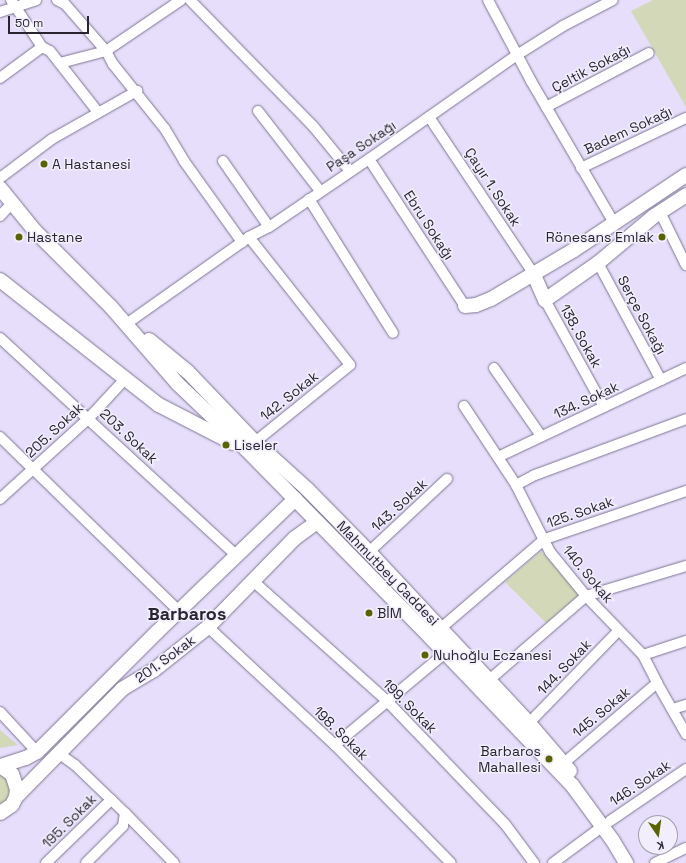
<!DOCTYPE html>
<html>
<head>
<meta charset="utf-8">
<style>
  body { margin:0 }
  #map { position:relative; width:686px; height:863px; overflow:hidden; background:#e6defa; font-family:"Space Grotesk",sans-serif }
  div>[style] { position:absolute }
  .green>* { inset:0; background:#d3d9b8 }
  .roads { filter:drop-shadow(0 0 1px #7f7594) drop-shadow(0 0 1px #7f7594) }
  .street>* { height:10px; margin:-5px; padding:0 5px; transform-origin:5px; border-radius:5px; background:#fff }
  .secondary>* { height:14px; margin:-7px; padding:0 7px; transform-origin:7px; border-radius:7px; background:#fff }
  .dots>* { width:11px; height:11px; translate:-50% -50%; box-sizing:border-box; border:2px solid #f2eefc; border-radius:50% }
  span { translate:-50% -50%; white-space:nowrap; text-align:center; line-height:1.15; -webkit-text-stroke:3px #f2eefc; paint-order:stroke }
  .street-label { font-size:14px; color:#282531 }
  .poi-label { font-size:14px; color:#282531 }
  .left { translate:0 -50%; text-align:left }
  .right { translate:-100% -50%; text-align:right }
  .district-label { font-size:18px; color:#282531; font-weight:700 }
  .north { position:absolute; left:638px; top:815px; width:40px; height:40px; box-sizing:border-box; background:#f2eefc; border:1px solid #a19eab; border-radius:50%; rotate:167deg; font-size:11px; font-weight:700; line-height:16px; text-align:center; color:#282531 }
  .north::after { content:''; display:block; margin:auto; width:14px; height:18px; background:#5a6302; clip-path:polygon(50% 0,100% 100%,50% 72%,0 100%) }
  .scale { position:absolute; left:8px; top:16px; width:81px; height:18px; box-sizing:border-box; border:2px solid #282531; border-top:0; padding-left:5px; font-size:12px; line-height:14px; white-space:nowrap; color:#282531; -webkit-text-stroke:3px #f2eefc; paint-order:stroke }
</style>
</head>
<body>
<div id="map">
  <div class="green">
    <div style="clip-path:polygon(653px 0,686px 0,686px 107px,631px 11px)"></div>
    <div style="clip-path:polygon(541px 551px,580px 594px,546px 623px,505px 582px)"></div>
    <div style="clip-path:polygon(0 730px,18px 745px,0 748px)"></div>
    <div style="clip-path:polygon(0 773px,8px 780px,11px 791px,7px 802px,0 807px)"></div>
  </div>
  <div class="roads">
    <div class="street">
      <div style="left:11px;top:0;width:56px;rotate:56.6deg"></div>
      <div style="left:42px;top:47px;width:9px;rotate:27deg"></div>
      <div style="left:50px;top:51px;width:78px;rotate:51.8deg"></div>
      <div style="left:57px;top:0;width:9px;rotate:27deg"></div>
      <div style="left:65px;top:4px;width:62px;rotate:48.9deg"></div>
      <div style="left:106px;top:51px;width:48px;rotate:165.4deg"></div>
      <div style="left:181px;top:0;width:91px;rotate:145.8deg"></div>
      <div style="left:106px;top:51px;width:15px;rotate:62deg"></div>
      <div style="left:113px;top:64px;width:83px;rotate:51.3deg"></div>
      <div style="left:165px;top:129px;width:37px;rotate:59deg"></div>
      <div style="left:184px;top:161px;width:100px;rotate:54.4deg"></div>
      <div style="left:190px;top:0;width:176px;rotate:45.7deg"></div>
      <div style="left:313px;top:126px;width:58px;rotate:50.6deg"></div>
      <div style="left:488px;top:0;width:92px;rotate:62deg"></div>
      <div style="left:531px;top:81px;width:164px;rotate:59.7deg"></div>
      <div style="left:0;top:12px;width:38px;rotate:-18deg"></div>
      <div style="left:0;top:78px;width:52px;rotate:-36.4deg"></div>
      <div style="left:546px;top:107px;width:116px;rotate:-27.7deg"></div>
      <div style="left:258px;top:111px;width:101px;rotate:52.2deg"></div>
      <div style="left:429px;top:117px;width:187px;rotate:56.3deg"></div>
      <div style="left:369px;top:159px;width:176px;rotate:56.9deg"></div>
      <div style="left:223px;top:161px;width:80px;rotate:55.1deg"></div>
      <div style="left:581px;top:168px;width:116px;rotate:-25.5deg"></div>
      <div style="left:0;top:178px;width:65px;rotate:-36.9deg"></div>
      <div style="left:52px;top:139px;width:98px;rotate:-29.5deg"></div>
      <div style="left:309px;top:199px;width:158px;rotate:57.9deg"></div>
      <div style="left:660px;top:212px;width:59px;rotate:63.9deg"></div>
      <div style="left:0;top:216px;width:18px;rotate:-47deg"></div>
      <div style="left:249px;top:237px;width:163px;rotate:51.7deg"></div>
      <div style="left:350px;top:365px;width:129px;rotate:141deg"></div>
      <div style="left:598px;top:263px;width:133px;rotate:61.7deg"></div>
      <div style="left:545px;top:300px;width:122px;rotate:61.1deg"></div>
      <div style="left:129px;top:322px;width:147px;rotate:-35.3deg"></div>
      <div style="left:249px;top:237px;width:22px;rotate:-27deg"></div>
      <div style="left:269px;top:227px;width:121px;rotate:-34.2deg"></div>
      <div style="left:369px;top:159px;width:181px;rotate:-35.1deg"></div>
      <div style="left:517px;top:55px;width:54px;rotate:-32.2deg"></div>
      <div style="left:563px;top:26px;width:56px;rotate:-27.5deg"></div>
      <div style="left:0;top:338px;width:322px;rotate:42.6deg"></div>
      <div style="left:494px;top:368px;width:83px;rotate:55.3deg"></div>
      <div style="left:464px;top:406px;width:95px;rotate:56.6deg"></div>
      <div style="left:516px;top:485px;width:75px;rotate:63.1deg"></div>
      <div style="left:550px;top:552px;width:57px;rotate:50.7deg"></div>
      <div style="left:586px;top:596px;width:82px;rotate:46deg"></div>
      <div style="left:643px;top:655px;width:31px;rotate:63deg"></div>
      <div style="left:657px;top:683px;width:59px;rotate:60.4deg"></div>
      <div style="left:0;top:437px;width:250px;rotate:44.2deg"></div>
      <div style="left:498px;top:457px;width:208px;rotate:-25.3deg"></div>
      <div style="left:516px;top:485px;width:21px;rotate:-28deg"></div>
      <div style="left:535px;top:475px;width:161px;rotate:-20.3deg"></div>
      <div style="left:0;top:499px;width:120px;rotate:-42.3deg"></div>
      <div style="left:89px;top:418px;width:53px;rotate:-47.3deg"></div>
      <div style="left:369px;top:552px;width:107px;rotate:-43.1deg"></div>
      <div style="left:253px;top:581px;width:180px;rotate:41.8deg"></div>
      <div style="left:387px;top:701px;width:170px;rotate:46.2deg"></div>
      <div style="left:505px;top:824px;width:49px;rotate:53.4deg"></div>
      <div style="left:208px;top:627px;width:173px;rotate:42.9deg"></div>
      <div style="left:335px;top:745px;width:165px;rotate:45.5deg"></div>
      <div style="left:441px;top:628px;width:137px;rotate:-40.6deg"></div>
      <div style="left:545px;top:539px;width:149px;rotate:-18.8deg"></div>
      <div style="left:643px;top:655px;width:45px;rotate:-18deg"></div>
      <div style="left:488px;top:681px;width:130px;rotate:-40.9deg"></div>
      <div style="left:586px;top:596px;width:104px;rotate:-16.7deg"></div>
      <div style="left:672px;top:709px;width:15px;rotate:-16deg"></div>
      <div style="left:0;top:712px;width:54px;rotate:47.2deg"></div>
      <div style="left:529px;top:723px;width:129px;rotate:-45.9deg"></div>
      <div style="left:335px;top:745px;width:143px;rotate:-39.9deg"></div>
      <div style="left:58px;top:753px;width:21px;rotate:35deg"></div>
      <div style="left:75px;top:765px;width:69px;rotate:43.8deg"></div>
      <div style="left:125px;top:813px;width:13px;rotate:99deg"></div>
      <div style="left:123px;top:826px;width:52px;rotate:135deg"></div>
      <div style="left:564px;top:763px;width:123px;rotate:-40.7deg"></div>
      <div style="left:125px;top:813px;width:70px;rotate:45.6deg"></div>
      <div style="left:610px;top:821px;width:92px;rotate:-34.4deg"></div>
      <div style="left:46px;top:863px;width:91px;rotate:-44.1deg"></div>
      <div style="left:553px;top:863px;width:62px;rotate:-36.5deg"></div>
      <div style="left:655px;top:863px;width:34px;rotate:-26deg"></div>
    </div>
    <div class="secondary">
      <div style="left:0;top:188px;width:55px;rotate:50.9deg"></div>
      <div style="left:35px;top:231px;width:107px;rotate:45deg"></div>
      <div style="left:111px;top:307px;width:102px;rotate:49deg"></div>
      <div style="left:178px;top:384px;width:94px;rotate:43.7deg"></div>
      <div style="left:246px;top:449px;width:264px;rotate:45.6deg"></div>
      <div style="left:431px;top:638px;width:204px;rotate:46.2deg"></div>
      <div style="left:572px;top:785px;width:69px;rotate:53.8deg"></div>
      <div style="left:613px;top:841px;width:26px;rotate:59deg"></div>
      <div style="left:533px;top:273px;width:30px;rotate:66deg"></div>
      <div style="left:545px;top:300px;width:65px;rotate:-34.9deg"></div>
      <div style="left:598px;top:263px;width:73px;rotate:-40deg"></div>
      <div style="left:654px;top:216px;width:38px;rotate:-33deg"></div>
      <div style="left:0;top:280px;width:202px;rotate:38.2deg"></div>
      <div style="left:159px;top:405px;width:83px;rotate:27.2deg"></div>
      <div style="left:465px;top:306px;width:11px;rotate:-5deg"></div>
      <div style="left:476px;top:305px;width:16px;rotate:-22deg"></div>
      <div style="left:491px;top:299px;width:96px;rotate:-30.6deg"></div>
      <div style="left:574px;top:250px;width:135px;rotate:-33.8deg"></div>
      <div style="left:149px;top:340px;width:50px;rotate:39.4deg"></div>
      <div style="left:188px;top:372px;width:97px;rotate:46.3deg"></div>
      <div style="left:255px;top:442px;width:70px;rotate:42.1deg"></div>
      <div style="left:307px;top:489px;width:88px;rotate:45.5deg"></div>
      <div style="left:369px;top:552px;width:234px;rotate:46.9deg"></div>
      <div style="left:529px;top:723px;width:63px;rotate:49.5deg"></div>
      <div style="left:0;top:766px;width:14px;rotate:34deg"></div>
      <div style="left:12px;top:774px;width:16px;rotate:72deg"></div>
      <div style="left:17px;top:789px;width:8px;rotate:97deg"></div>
      <div style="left:16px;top:797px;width:9px;rotate:117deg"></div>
      <div style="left:12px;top:805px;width:14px;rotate:146deg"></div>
      <div style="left:1px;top:766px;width:26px;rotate:-18deg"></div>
      <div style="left:26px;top:758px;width:13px;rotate:-29deg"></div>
      <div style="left:37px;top:752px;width:170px;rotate:-45deg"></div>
      <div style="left:157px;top:632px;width:192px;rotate:-43.9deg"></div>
      <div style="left:16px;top:797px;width:151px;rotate:-45.5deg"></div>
      <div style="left:122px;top:689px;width:37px;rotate:-31deg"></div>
      <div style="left:154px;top:670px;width:69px;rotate:-38.5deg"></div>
      <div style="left:208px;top:627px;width:124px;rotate:-45.7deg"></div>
      <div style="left:295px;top:538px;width:27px;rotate:-36deg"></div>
    </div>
  </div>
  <div class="dots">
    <div style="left:44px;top:164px;background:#5a6302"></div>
    <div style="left:19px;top:237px;background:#5a6302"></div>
    <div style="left:662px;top:237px;background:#5a6302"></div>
    <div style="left:226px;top:445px;background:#5a6302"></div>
    <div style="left:369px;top:613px;background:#5a6302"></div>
    <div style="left:425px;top:655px;background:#5a6302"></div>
    <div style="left:549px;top:759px;background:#5a6302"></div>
  </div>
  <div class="street-label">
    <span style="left:591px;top:68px;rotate:-28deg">Çeltik Sokağı</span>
    <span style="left:628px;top:130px;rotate:-25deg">Badem Sokağı</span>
    <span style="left:361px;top:146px;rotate:-34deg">Paşa Sokağı</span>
    <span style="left:493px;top:187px;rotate:57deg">Çayır 1. Sokak</span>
    <span style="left:429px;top:225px;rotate:57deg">Ebru Sokağı</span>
    <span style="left:642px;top:315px;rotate:62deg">Serçe Sokağı</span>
    <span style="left:581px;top:336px;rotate:61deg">138. Sokak</span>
    <span style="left:289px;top:396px;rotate:-39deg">142. Sokak</span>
    <span style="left:586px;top:400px;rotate:-25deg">134. Sokak</span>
    <span style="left:54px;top:430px;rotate:-43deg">205. Sokak</span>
    <span style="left:129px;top:436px;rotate:43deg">203. Sokak</span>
    <span style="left:399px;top:505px;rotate:-43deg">143. Sokak</span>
    <span style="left:580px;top:512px;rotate:-19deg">125. Sokak</span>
    <span style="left:388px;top:573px;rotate:46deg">Mahmutbey Caddesi</span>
    <span style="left:588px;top:574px;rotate:50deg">140. Sokak</span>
    <span style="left:165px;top:659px;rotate:-36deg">201. Sokak</span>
    <span style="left:564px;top:667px;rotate:-46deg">144. Sokak</span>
    <span style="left:410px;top:706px;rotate:45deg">199. Sokak</span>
    <span style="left:601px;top:712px;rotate:-40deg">145. Sokak</span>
    <span style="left:341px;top:733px;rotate:44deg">198. Sokak</span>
    <span style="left:640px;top:783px;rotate:-34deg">146. Sokak</span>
    <span style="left:69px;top:821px;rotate:-45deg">195. Sokak</span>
  </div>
  <div class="poi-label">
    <span class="left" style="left:52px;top:164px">A Hastanesi</span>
    <span class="left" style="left:27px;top:237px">Hastane</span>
    <span class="right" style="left:654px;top:237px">Rönesans Emlak</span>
    <span class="left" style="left:234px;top:445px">Liseler</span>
    <span class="left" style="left:377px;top:613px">BİM</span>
    <span class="left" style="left:433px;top:655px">Nuhoğlu Eczanesi</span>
    <span class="right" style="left:541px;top:759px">Barbaros<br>Mahallesi</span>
  </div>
  <div class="district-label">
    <span style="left:187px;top:614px">Barbaros</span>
  </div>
  <div class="north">K</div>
  <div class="scale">50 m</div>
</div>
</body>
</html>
